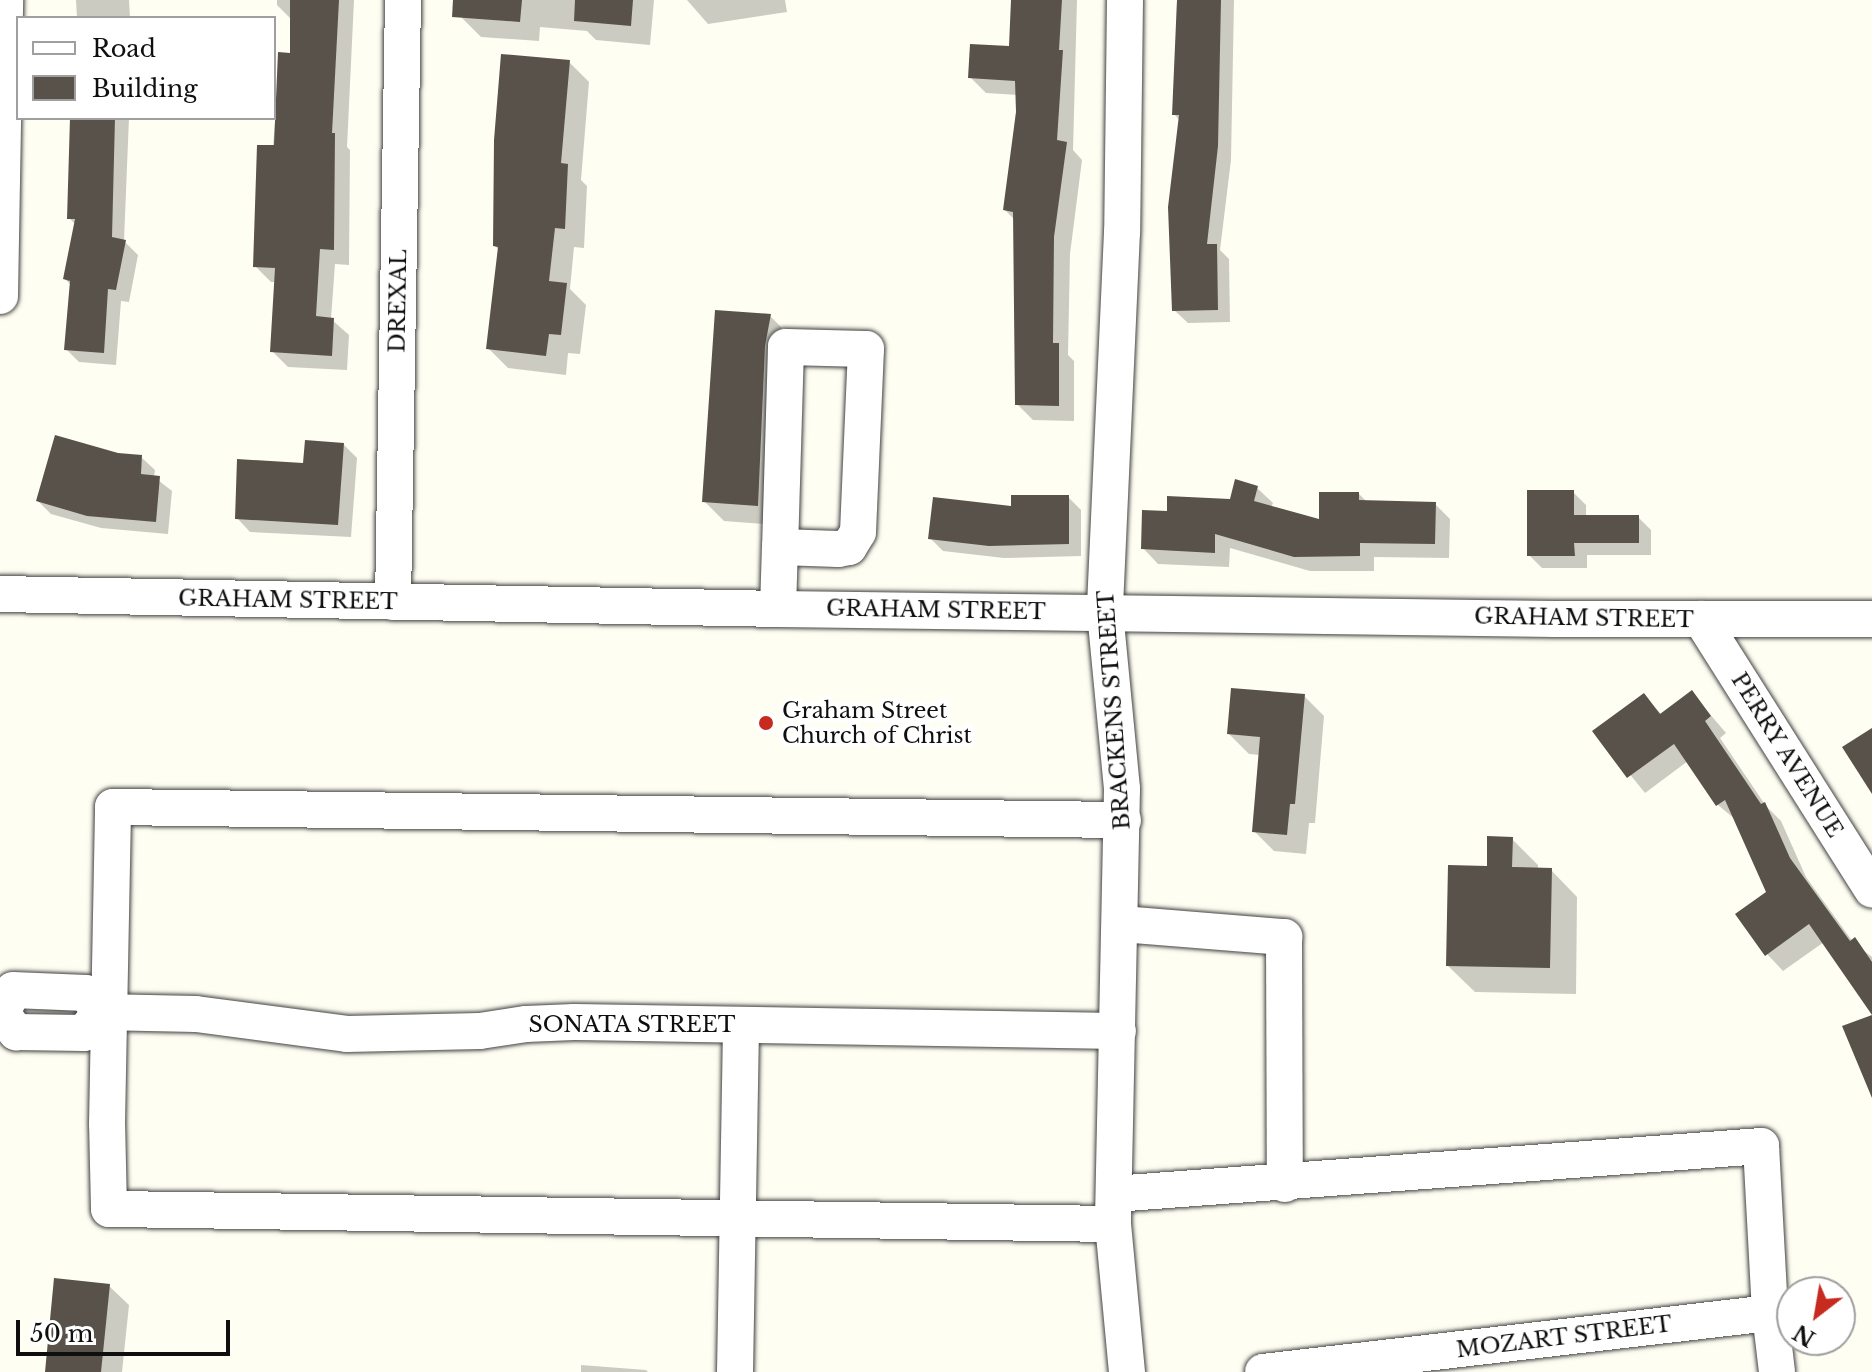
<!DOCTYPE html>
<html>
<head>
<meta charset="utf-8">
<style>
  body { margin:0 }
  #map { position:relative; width:1872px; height:1372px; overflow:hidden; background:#fffef2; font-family:"Libre Baskerville",serif }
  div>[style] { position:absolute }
  .shadow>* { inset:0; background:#0003 }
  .building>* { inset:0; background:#59524b }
  .roads { filter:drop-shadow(0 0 2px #424242) drop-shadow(0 0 2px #424242) }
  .minor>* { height:36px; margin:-18px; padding:0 18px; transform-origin:18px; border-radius:18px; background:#fff }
  .dots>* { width:22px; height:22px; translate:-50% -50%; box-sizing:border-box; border:4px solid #fff; border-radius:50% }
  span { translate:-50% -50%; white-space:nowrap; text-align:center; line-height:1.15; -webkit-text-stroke:8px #fff; paint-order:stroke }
  .street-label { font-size:22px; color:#0f0f0f }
  .poi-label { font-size:22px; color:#0f0f0f }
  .left { translate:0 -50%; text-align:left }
  .legend { position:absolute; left:16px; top:16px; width:260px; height:104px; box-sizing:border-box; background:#fff; border:2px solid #9f9f9f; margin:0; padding:10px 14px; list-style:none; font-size:24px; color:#0f0f0f }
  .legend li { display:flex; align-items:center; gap:16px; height:40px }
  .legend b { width:40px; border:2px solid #9f9f9f }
  .north { position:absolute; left:1776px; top:1276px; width:80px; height:80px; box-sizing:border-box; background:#fff; border:2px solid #9f9f9f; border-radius:50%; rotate:211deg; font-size:22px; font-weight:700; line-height:32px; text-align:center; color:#0f0f0f }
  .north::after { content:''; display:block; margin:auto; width:28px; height:36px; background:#c72a1f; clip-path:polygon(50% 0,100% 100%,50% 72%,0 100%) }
  .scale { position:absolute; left:16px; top:1320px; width:214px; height:36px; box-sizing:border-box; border:4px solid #0f0f0f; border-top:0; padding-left:10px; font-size:24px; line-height:28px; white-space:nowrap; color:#0f0f0f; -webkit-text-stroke:6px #fff; paint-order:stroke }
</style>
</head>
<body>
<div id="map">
  <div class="shadow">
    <div style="clip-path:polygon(76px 0,129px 0,130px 18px,77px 18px)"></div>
    <div style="clip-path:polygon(277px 0,354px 0,347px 147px,350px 150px,349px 265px,335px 264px,331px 319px,349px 335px,347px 370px,288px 367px,272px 351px,276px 282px,271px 282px,255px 266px,273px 147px,280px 54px,292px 55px,292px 20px,277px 5px)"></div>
    <div style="clip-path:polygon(462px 0,654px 0,650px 45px,596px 40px,587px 31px,540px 27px,539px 41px,481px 37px,461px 17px)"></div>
    <div style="clip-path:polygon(687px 0,785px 0,787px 12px,708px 24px)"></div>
    <div style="clip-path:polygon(1013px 0,1077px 0,1073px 150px,1082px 160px,1070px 254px,1068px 355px,1074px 361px,1074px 421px,1033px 420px,1017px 404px,1015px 220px,1005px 210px,1018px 95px,986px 93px,970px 77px,1011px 48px)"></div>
    <div style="clip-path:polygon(1177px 0,1234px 0,1231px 160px,1220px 250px,1229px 259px,1230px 322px,1188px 323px,1174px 310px,1180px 121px,1174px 114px)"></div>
    <div style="clip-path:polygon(569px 62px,589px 82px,581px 180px,587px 186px,584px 248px,574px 247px,570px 289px,586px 305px,580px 354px,568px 353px,566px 375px,508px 368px,488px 348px,499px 250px,495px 246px)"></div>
    <div style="clip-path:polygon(71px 118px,129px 118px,124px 241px,138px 255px,129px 302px,121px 301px,116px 365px,79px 362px,66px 349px,71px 285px,65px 279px,76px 225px,69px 218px)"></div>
    <div style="clip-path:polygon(770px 316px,790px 336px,777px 525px,724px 521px,704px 501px)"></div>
    <div style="clip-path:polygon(344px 445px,357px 458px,351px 537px,250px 532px,237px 518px,305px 465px)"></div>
    <div style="clip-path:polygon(117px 455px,141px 457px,155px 470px,154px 477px,172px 491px,168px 534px,101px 528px,51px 514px,38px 501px)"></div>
    <div style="clip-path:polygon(1257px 488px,1273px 503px,1271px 508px,1321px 522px,1359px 494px,1367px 502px,1435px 504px,1450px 519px,1449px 558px,1374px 557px,1374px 571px,1310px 571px,1230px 548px,1229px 567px,1158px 564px,1143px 548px,1168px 513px,1231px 501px)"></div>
    <div style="clip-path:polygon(1573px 492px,1586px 505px,1586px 517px,1638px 517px,1651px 530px,1651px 555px,1587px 555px,1587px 568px,1542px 568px,1529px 555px)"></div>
    <div style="clip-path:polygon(1068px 497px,1081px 510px,1081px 556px,1004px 558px,943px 551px,930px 538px)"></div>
    <div style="clip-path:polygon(1692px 693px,1726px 733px,1720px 738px,1766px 806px,1781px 821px,1806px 877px,1853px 942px,1872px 957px,1872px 1012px,1824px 942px,1783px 971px,1767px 954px,1769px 892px,1736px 820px,1718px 805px,1688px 761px,1645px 793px,1595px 731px,1643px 695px,1662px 715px)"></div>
    <div style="clip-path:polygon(1304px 696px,1324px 716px,1315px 823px,1309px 823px,1306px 854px,1274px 851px,1254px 831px,1260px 755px,1249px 754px,1229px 734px)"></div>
    <div style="clip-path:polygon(1512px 839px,1538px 865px,1538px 870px,1551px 870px,1577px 897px,1576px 994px,1475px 992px,1448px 966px)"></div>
    <div style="clip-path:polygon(109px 1286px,129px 1305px,122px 1372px,47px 1372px)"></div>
    <div style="clip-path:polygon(581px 1365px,646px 1370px,648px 1372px,581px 1372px)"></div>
  </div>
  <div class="building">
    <div style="clip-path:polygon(290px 0,339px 0,332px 133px,335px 133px,334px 250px,320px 249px,316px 316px,334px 318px,332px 356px,270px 352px,275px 268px,253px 267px,257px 145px,274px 145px,278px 52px,290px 53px)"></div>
    <div style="clip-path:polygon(453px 0,522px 0,520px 22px,452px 17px)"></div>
    <div style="clip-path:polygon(575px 0,633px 0,631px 26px,574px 21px)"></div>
    <div style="clip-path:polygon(1011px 0,1062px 0,1059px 50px,1063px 50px,1057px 140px,1067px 142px,1054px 237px,1053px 343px,1059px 343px,1059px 406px,1015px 405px,1013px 212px,1003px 210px,1016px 112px,1015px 81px,968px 78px,970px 44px,1009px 46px)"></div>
    <div style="clip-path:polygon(1177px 0,1221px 0,1218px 146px,1207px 244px,1217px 244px,1218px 310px,1172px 311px,1168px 207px,1179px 115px,1172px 115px)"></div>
    <div style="clip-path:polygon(501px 54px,570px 60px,561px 163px,568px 164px,565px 229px,555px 228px,549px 281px,567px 283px,561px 335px,549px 334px,546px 356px,486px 349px,498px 247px,493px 246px,494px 140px)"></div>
    <div style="clip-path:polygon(70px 118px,115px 118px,112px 237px,126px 240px,116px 290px,108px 289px,104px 353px,64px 350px,70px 281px,63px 279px,75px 219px,67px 219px)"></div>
    <div style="clip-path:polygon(715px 310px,771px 314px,765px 346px,758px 506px,702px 502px)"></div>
    <div style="clip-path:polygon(55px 435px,118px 453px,142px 455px,141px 474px,160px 476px,156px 522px,87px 516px,36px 501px)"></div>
    <div style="clip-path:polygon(305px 440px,344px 443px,338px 525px,235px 519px,237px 459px,303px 463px)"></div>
    <div style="clip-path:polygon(1235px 479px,1258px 486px,1254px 501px,1319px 519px,1319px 492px,1359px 492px,1359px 500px,1436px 502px,1435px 544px,1360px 543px,1360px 556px,1294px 557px,1215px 534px,1215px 553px,1141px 549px,1142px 510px,1167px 511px,1167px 496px,1230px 499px)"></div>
    <div style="clip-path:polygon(1527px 490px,1574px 490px,1574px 515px,1639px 515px,1639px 543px,1574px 543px,1575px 556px,1527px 556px)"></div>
    <div style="clip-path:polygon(1011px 495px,1069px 495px,1069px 544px,989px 546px,928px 539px,933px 497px,1011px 506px)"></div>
    <div style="clip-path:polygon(1231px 688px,1305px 694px,1295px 804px,1290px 804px,1287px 835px,1252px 832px,1260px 737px,1227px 734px)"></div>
    <div style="clip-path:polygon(1692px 690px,1711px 716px,1705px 721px,1761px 804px,1765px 802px,1790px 858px,1850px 941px,1855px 937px,1872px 962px,1872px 1098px,1842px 1026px,1872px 1015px,1809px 924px,1765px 956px,1735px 914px,1766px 892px,1725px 800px,1716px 806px,1674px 744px,1627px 778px,1592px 731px,1644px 693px,1660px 714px)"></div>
    <div style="clip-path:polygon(1872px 728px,1872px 794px,1842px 747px)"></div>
    <div style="clip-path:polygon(1487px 836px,1513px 837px,1512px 867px,1552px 868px,1550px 968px,1446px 966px,1448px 865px,1487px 866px)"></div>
    <div style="clip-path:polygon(54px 1278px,110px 1284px,101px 1372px,45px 1372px)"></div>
  </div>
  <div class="roads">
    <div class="minor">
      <div style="left:1125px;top:0;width:232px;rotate:90.7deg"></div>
      <div style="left:1122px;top:232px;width:380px;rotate:92.6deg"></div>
      <div style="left:1105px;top:612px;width:178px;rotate:84.5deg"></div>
      <div style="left:1122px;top:789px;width:435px;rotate:91.2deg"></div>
      <div style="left:1113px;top:1224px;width:149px;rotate:84.6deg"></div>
      <div style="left:0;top:296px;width:296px;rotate:-89deg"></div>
      <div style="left:0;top:594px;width:778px;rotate:1.1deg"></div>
      <div style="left:778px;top:609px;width:777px;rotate:0.74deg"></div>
      <div style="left:1555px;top:619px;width:317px"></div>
      <div style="left:393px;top:602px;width:602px;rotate:-89.05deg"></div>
      <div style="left:778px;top:609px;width:62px;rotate:-88.2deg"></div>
      <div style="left:780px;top:547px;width:58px;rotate:2deg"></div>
      <div style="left:838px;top:549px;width:11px;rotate:-10deg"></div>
      <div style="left:849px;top:547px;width:17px;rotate:-59deg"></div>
      <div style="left:858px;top:532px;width:183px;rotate:-87.5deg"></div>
      <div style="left:866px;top:349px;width:80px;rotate:-178.6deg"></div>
      <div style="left:786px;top:347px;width:200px;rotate:91.7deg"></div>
      <div style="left:1701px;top:619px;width:320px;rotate:57.7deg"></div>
      <div style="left:1121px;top:924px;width:164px;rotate:4.6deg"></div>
      <div style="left:1284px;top:937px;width:247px;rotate:89.8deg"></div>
      <div style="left:100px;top:1012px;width:96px;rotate:1.2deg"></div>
      <div style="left:196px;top:1014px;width:152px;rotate:7.5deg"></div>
      <div style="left:347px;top:1034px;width:133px;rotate:-1.3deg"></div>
      <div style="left:480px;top:1031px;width:47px;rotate:-8.7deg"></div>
      <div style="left:526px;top:1024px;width:48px;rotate:-2.4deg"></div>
      <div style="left:574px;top:1022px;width:544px;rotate:0.95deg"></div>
      <div style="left:2px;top:1013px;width:25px;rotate:-64deg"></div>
      <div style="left:13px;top:990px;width:73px;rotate:2.4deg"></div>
      <div style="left:86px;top:993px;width:24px;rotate:54deg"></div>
      <div style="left:2px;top:1013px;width:24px;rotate:54deg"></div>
      <div style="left:16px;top:1032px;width:68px;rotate:0.8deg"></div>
      <div style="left:84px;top:1033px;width:26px;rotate:-53deg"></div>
      <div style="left:1114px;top:1194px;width:649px;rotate:-4.24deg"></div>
      <div style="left:1761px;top:1146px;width:167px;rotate:86.9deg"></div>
      <div style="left:1770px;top:1313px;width:59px;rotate:83.2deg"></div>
      <div style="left:1113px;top:1224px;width:1004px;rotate:-179.14deg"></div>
      <div style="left:109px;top:1209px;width:85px;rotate:-91.3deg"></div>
      <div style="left:107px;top:1124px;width:317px;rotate:-88.9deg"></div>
      <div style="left:113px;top:807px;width:1010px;rotate:0.74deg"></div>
      <div style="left:735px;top:1372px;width:347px;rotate:-89deg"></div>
      <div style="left:1263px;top:1372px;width:510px;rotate:-6.64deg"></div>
    </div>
  </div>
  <div class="dots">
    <div style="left:766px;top:723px;background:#c72a1f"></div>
  </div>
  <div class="street-label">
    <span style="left:398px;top:301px;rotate:-89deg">DREXAL</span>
    <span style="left:288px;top:600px;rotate:1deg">GRAHAM STREET</span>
    <span style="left:936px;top:610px;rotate:1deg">GRAHAM STREET</span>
    <span style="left:1584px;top:618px;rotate:1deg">GRAHAM STREET</span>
    <span style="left:1114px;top:710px;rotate:-94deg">BRACKENS STREET</span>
    <span style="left:1787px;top:755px;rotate:58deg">PERRY AVENUE</span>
    <span style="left:632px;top:1025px">SONATA STREET</span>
    <span style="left:1564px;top:1337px;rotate:-7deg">MOZART STREET</span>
  </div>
  <div class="poi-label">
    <span class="left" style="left:782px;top:723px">Graham Street<br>Church of Christ</span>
  </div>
  <ul class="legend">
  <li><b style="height:10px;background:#fff"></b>Road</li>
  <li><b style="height:22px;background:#59524b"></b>Building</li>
  </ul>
  <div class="north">N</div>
  <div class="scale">50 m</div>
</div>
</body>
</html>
